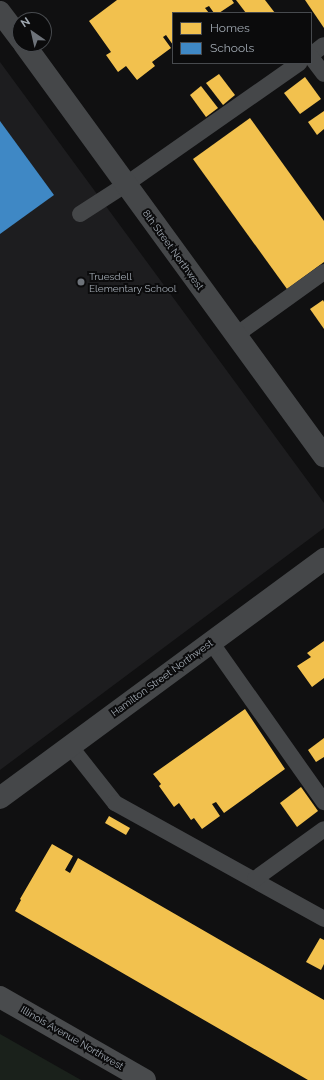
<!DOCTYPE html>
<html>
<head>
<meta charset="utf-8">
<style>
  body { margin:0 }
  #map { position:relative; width:324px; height:1080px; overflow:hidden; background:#101011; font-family:Raleway,sans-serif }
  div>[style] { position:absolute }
  .built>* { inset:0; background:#1d1d1f }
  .green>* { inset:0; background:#1a211b }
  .homes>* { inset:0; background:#f2c14e }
  .schools>* { inset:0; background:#3f88c5 }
  .lane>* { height:16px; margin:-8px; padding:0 8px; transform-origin:8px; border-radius:8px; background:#454749 }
  .street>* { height:22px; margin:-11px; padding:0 11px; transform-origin:11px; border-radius:11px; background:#454749 }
  .secondary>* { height:22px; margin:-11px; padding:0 11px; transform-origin:11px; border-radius:11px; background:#494b4d }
  .dots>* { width:11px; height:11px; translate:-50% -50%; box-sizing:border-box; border:2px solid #0b0b0c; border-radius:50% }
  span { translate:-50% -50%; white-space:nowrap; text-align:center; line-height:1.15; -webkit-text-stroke:4px #0b0b0c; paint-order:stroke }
  .street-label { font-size:10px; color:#a1a9b2 }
  .poi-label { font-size:10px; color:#a1a9b2 }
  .left { translate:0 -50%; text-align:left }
  .legend { position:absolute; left:172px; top:12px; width:140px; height:52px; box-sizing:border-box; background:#0b0b0c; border:1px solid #474a4e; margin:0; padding:5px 7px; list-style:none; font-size:12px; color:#a1a9b2 }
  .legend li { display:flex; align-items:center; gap:8px; height:20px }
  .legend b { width:20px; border:1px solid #474a4e }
  .north { position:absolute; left:12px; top:12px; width:40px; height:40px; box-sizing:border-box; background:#0b0b0c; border:1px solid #474a4e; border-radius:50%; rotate:326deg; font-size:11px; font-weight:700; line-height:16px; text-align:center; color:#a1a9b2 }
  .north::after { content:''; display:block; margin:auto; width:14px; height:18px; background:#6e737a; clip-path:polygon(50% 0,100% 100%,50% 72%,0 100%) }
</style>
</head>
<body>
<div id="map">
  <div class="built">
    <div style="clip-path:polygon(0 62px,324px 503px,324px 528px,0 770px)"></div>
  </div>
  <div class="green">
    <div style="clip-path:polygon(0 1034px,81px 1080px,0 1080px)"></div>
  </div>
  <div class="homes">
    <div style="clip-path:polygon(117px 0,232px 0,234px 3px,219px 13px,214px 13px,209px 6px,205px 8px,209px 13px,173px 13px,173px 45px,166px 35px,163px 37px,171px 48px,152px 62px,155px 66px,137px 80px,126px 66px,118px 72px,106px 55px,111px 52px,89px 21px)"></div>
    <div style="clip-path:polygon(236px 0,265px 0,275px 13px,246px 13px)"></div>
    <div style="clip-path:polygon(305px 0,324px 0,324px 28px)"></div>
    <div style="clip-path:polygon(219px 74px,235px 95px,223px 105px,206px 83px)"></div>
    <div style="clip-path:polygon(305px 77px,321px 99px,300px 114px,284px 93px)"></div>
    <div style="clip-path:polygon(201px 86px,218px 108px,206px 117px,190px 95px)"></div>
    <div style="clip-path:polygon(324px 111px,324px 129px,317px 135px,308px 122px)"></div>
    <div style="clip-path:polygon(250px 118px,324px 221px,324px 262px,287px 289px,193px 159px)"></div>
    <div style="clip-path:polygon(323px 300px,324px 302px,324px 329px,310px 309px)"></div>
    <div style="clip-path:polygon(324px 641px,324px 678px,312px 687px,297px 666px,311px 657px,307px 653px)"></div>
    <div style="clip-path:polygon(245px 709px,285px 769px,224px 813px,216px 802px,212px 804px,220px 816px,202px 829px,194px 818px,191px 820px,179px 803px,174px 807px,159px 786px,161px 784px,153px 774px)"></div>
    <div style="clip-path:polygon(324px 738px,324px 757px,316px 762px,308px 750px)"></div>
    <div style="clip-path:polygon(301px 787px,318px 811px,297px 827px,280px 803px)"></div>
    <div style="clip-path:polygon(109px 816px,130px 828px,126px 835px,105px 823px)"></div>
    <div style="clip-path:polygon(52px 844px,73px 856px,65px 870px,70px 873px,78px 858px,324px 1000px,324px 1080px,308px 1080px,15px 911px,21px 900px,20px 899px)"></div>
    <div style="clip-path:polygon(320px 938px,324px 940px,324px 964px,321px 970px,306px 962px)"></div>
  </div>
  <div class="schools">
    <div style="clip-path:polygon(0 121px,54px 195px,0 234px)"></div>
  </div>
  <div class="lane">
    <div style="left:311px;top:55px;width:16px;rotate:-38deg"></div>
    <div style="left:311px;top:57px;width:21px;rotate:53deg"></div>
    <div style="left:80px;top:214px;width:54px;rotate:-32.8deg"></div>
    <div style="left:125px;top:185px;width:213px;rotate:-35deg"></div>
    <div style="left:236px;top:335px;width:108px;rotate:-35.6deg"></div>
    <div style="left:211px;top:642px;width:196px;rotate:54.8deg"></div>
    <div style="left:70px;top:746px;width:73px;rotate:51.7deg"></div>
    <div style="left:115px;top:803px;width:239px;rotate:29deg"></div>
    <div style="left:255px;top:879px;width:85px;rotate:-35.9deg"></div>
  </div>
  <div class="street">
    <div style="left:0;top:12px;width:34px;rotate:53deg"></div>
    <div style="left:24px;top:44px;width:510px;rotate:53.94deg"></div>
    <div style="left:0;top:798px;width:403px;rotate:-36.4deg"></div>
  </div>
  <div class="secondary">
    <div style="left:0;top:997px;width:167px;rotate:29.8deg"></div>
  </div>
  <div class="dots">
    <div style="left:81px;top:282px;background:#6e737a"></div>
  </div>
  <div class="street-label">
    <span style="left:173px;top:250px;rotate:54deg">8th Street Northwest</span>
    <span style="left:162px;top:678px;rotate:-36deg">Hamilton Street Northwest</span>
    <span style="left:72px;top:1038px;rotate:30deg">Illinois Avenue Northwest</span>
  </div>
  <div class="poi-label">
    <span class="left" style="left:89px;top:282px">Truesdell<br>Elementary School</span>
  </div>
  <ul class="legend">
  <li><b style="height:11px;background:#f2c14e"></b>Homes</li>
  <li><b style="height:11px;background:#3f88c5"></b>Schools</li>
  </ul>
  <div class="north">N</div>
</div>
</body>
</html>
